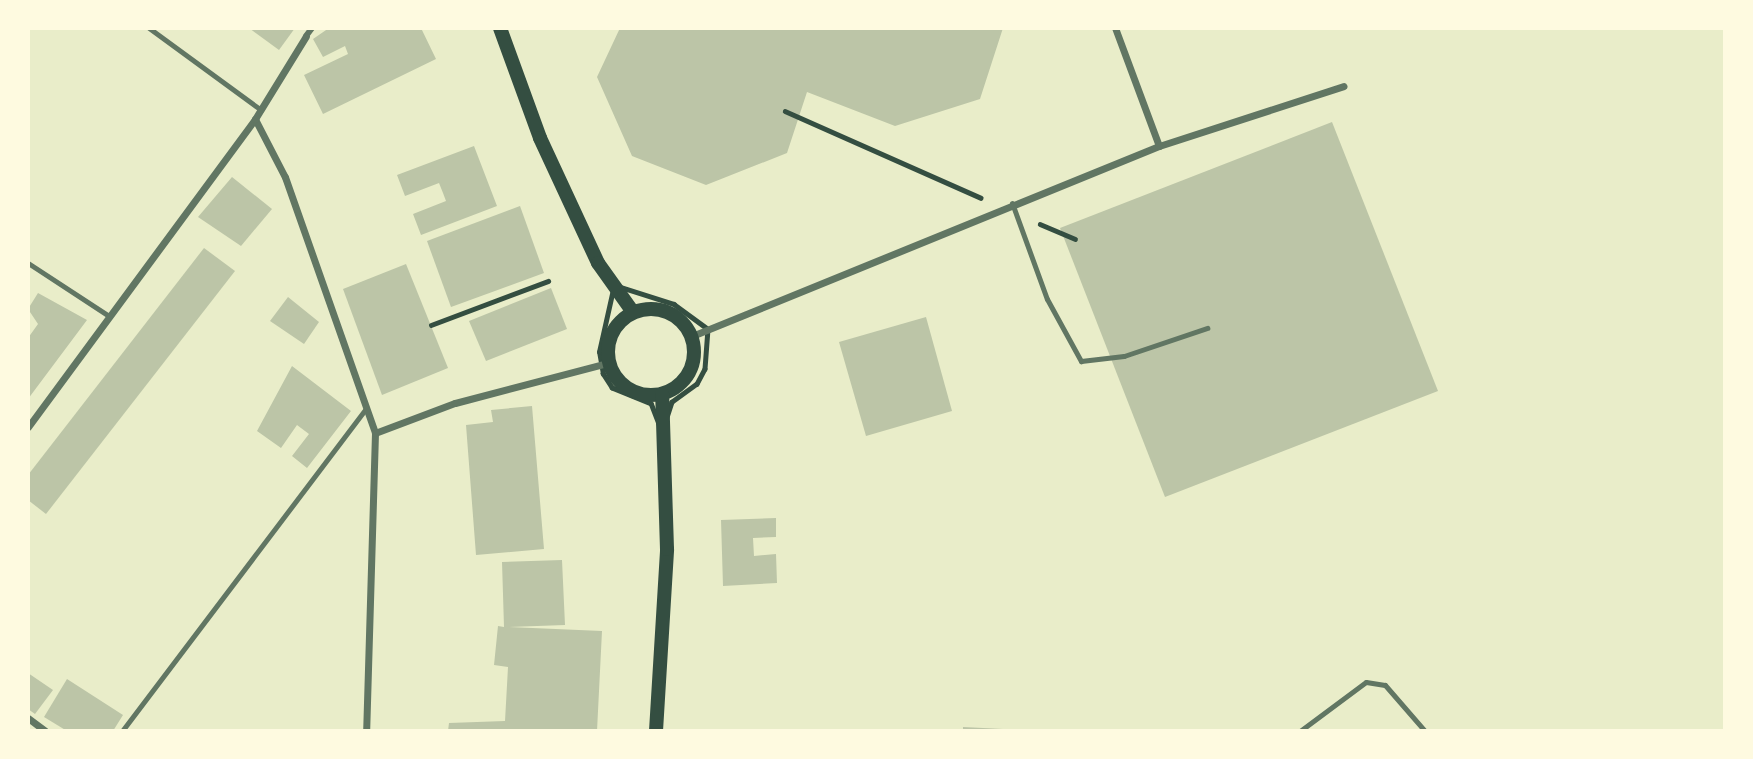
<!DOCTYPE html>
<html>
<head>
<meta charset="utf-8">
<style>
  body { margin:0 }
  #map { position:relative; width:1753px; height:759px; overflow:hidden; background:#e9edc9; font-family:Helvetica,sans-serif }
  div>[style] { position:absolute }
  .building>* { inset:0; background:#bcc5a7 }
  .path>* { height:4.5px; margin:-2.25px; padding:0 2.25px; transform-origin:2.25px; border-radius:2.25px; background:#344e41 }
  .service>* { height:5px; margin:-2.5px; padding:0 2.5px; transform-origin:2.5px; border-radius:2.5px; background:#617663 }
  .pedestrian>* { height:6px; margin:-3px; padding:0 3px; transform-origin:3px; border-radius:3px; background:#617663 }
  .minor>* { height:7px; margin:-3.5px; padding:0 3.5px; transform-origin:3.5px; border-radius:3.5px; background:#617663 }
  .secondary>* { height:14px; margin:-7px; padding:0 7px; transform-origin:7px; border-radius:7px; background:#344e41 }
  .secondary>.ring { margin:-7px; padding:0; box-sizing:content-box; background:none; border:14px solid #344e41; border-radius:50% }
  span { translate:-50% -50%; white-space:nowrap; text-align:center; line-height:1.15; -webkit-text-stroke:7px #fefae0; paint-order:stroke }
  .frame { position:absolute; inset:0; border:30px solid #fefae0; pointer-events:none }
</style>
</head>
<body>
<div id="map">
  <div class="building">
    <div style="clip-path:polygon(249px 28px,295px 28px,279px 50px)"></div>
    <div style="clip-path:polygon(329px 28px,421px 28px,436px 59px,323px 114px,304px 75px,348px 54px,345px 46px,323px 57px,313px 39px)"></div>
    <div style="clip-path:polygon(620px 28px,1003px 28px,980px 99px,895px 126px,807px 92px,787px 153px,706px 185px,632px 156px,597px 77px)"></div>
    <div style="clip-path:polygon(1332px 122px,1438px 391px,1165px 497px,1060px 228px)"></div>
    <div style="clip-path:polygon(474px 146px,497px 206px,421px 235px,413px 214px,446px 201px,443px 193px,439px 183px,405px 196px,397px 175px)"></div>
    <div style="clip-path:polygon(232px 177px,272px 209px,241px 246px,198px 217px)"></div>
    <div style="clip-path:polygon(520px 206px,544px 273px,451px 307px,427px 241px)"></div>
    <div style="clip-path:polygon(204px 248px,235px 271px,46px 514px,28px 500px,28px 475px)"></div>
    <div style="clip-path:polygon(406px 264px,448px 368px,382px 395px,343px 289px)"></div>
    <div style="clip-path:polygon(551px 288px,567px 329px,486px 361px,469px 321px)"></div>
    <div style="clip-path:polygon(38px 293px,87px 320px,28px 399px,28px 338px,38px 324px,28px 309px)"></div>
    <div style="clip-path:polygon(288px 297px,319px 322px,304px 344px,270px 321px)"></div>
    <div style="clip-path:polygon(926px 317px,952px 411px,866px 436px,839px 342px)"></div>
    <div style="clip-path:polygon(292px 366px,351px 411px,307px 468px,292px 456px,309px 434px,297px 425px,281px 448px,257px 431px)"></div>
    <div style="clip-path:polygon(532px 406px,544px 549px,476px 555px,466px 425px,493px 422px,491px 410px)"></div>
    <div style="clip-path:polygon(776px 518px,776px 537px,753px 538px,754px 556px,776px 554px,777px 583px,723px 586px,721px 520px)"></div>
    <div style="clip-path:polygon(562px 560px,565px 625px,509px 627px,602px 631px,597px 731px,448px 731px,449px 723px,505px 721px,508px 667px,494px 665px,498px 626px,504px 627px,502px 562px)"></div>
    <div style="clip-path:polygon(28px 673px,53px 690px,35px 714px,28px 709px)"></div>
    <div style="clip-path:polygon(67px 679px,123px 715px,113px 731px,67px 731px,44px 717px)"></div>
    <div style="clip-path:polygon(963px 727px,1003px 729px,1003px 731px,963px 731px)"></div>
  </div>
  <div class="path">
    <div style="left:785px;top:111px;width:214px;rotate:23.9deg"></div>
    <div style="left:1040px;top:224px;width:38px;rotate:23deg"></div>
    <div style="left:614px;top:285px;width:63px;rotate:17.6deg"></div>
    <div style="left:674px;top:304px;width:42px;rotate:36.3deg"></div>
    <div style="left:708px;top:329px;width:40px;rotate:94.3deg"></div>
    <div style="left:705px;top:369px;width:17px;rotate:118deg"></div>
    <div style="left:697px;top:384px;width:31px;rotate:144deg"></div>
    <div style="left:672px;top:402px;width:33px;rotate:108deg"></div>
    <div style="left:662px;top:433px;width:31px;rotate:-111deg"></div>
    <div style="left:651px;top:404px;width:42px;rotate:-157.7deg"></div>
    <div style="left:612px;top:388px;width:17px;rotate:-123deg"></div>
    <div style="left:603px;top:374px;width:22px;rotate:-100deg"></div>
    <div style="left:599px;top:352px;width:69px;rotate:-77.4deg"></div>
    <div style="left:431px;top:325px;width:125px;rotate:-20.6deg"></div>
  </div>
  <div class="service">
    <div style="left:149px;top:28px;width:139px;rotate:36.2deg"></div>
    <div style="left:1012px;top:203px;width:102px;rotate:70deg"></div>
    <div style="left:1047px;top:299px;width:71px;rotate:61.3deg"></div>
    <div style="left:1081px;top:361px;width:43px;rotate:-6.6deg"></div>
    <div style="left:1124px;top:356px;width:88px;rotate:-18.6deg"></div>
    <div style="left:28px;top:263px;width:97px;rotate:33.2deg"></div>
    <div style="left:122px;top:731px;width:405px;rotate:-52.9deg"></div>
    <div style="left:1300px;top:731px;width:82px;rotate:-36.6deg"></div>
    <div style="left:1366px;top:682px;width:19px;rotate:9deg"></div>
    <div style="left:1385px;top:685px;width:61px;rotate:49deg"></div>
  </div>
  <div class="pedestrian">
    <div style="left:306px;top:36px;width:10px;rotate:-53deg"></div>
  </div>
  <div class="minor">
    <div style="left:255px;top:119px;width:65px;rotate:62.7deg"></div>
    <div style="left:285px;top:177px;width:271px;rotate:70.6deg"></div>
    <div style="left:375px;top:433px;width:298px;rotate:91.7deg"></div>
    <div style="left:1159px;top:146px;width:194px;rotate:-18deg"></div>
    <div style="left:692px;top:336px;width:504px;rotate:-22.14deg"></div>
    <div style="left:1159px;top:146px;width:126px;rotate:-110.4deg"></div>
    <div style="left:28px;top:427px;width:383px;rotate:-53.6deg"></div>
    <div style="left:255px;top:119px;width:97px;rotate:-58.4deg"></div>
    <div style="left:375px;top:433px;width:85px;rotate:-20.6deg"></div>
    <div style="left:455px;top:403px;width:158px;rotate:-14.7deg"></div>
    <div style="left:28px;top:718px;width:21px;rotate:37deg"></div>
  </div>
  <div class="secondary">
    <div style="left:500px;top:28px;width:117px;rotate:70deg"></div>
    <div style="left:540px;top:138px;width:138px;rotate:65.1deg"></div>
    <div style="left:598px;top:263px;width:60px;rotate:54.5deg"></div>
    <div class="ring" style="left:608px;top:309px;width:72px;height:72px"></div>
    <div style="left:656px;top:731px;width:182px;rotate:-86.5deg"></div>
    <div style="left:667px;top:549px;width:155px;rotate:-91.8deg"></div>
  </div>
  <div class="frame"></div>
</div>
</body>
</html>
